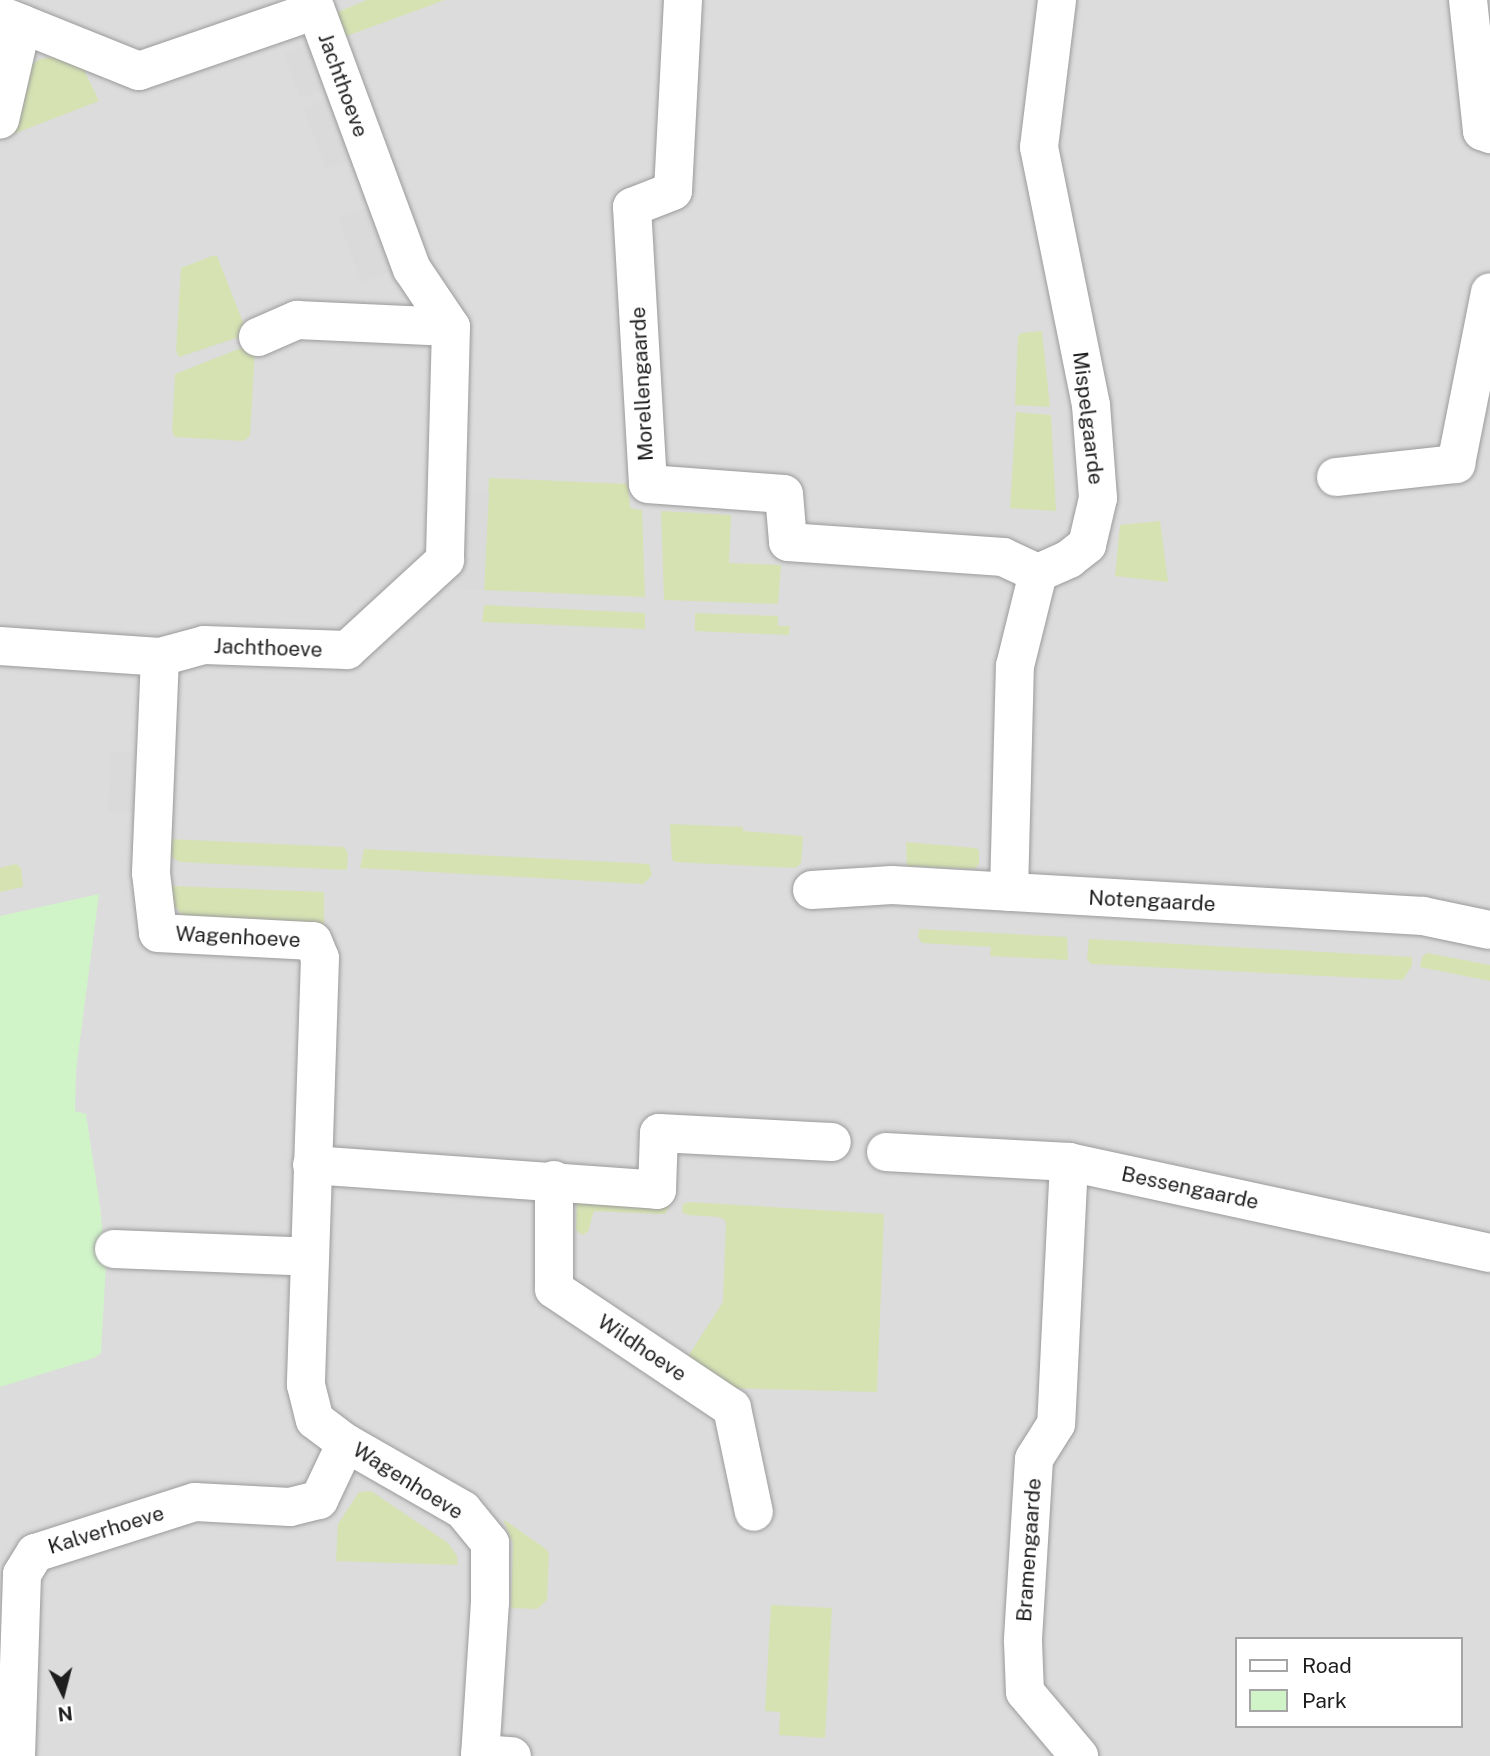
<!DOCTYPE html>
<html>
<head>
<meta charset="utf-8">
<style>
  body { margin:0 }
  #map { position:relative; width:1490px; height:1756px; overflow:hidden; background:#eee9e6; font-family:"Public Sans",sans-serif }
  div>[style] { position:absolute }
  .residential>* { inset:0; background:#dcdcdc }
  .grass>* { inset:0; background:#d6e2b2 }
  .park>* { inset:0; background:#d0f3c8 }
  .parking>* { inset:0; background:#dadada }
  .roads { filter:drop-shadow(0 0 2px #9b9b9b) drop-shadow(0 0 2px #9b9b9b) }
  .street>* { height:38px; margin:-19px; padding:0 19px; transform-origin:19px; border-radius:19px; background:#fff }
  span { translate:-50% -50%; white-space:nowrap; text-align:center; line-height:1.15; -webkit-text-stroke:6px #fff; paint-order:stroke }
  .street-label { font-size:21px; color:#1e1e1e }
  .legend { position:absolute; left:1235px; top:1637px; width:228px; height:91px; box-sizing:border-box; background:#fff; border:2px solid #a5a5a5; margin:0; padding:9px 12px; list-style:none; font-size:21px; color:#1e1e1e }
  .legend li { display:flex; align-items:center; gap:14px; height:35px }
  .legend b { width:35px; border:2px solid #a5a5a5 }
  .north { position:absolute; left:28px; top:1658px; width:70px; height:70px; -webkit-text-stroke:5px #fff; paint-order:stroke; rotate:174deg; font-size:19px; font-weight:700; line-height:28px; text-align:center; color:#1e1e1e }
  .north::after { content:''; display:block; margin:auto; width:24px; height:32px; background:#1e1e1e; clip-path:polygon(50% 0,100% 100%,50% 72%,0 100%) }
</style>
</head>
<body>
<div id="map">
  <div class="residential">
    <div style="clip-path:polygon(evenodd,0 0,1490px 0,1490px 1756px,0 1756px,0 0,1236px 1639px,1460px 1639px,1460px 1726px,1236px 1726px,1236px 1639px)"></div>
  </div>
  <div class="grass">
    <div style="clip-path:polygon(367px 0,445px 0,344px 37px,337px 21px,338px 12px)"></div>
    <div style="clip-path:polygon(60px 56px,83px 68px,99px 101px,8px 136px,29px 67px,40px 59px)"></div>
    <div style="clip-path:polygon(212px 256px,217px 256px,246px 330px,245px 335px,179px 357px,176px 351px,181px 268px)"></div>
    <div style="clip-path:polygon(1042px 331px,1050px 407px,1015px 405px,1018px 336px,1021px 333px)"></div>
    <div style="clip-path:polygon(249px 345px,255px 349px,250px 436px,243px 441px,175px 437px,172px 432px,175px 374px)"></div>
    <div style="clip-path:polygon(1016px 412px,1051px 415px,1056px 511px,1010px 508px)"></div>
    <div style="clip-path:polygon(489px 478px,628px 484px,630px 508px,642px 510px,645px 597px,484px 590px)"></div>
    <div style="clip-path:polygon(661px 511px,731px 515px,729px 563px,781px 565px,778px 604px,664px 600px)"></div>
    <div style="clip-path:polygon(1160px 521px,1168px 582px,1115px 576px,1120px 525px)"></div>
    <div style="clip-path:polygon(484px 605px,645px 613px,645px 629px,482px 622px)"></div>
    <div style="clip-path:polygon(695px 613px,778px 616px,778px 626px,790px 626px,789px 635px,695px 631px)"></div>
    <div style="clip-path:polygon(670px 824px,743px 827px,743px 831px,803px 836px,801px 864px,795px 868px,675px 862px,672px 860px)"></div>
    <div style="clip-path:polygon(169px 839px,344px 847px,348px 854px,347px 870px,180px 862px,170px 856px)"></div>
    <div style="clip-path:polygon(906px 842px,976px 848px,979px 851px,979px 864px,974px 869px,907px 866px)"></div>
    <div style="clip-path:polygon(364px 849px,632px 863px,649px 864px,652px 875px,643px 884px,360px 868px)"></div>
    <div style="clip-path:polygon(16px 864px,21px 868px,23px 887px,0 892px,0 868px)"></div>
    <div style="clip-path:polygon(172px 886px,324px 892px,324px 926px,183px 916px,171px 901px,169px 890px)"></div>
    <div style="clip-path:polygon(919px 929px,1067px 937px,1068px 960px,990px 956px,991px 947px,922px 943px,918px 937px)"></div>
    <div style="clip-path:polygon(1089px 939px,1412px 957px,1412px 965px,1403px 980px,1091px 964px,1087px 959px)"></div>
    <div style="clip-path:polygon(1427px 953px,1490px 965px,1490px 981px,1420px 967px,1422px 957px)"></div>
    <div style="clip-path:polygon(577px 1201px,667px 1202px,669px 1207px,665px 1214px,658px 1214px,594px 1211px,588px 1232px,582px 1235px,576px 1230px)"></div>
    <div style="clip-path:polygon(690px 1202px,884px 1214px,877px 1392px,728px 1388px,685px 1361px,723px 1302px,726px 1221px,719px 1217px,688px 1215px,682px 1212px,683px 1204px)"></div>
    <div style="clip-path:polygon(371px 1491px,448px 1543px,457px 1556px,458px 1565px,336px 1561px,338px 1524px,359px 1492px)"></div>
    <div style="clip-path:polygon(503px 1519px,546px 1549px,549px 1554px,547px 1600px,537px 1609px,511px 1608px,513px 1544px)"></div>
    <div style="clip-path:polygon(771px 1605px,832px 1608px,825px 1738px,779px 1735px,780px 1712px,765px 1711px)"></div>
  </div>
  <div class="park">
    <div style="clip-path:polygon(99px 894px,76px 1071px,75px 1111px,86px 1114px,100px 1206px,106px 1265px,101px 1353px,94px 1358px,0 1387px,0 916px)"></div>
  </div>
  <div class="parking">
    <div style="clip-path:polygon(312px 42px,330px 87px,300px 98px,283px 53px)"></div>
    <div style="clip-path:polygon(333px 97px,355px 158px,326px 169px,303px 108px)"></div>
    <div style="clip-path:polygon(373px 205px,397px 269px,362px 283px,338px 218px)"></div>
    <div style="clip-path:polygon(458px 490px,489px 492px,484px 590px,453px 589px)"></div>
    <div style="clip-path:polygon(111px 751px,142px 752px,139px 813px,108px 812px)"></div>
  </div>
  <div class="roads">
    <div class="street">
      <div style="left:683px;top:0;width:191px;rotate:93deg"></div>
      <div style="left:673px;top:191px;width:44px;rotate:158.7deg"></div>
      <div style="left:632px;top:207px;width:277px;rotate:86.7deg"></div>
      <div style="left:648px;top:484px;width:136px;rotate:4.2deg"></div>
      <div style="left:784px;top:494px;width:48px;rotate:85.2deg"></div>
      <div style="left:788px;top:542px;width:216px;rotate:4deg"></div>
      <div style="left:1003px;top:557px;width:38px;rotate:25deg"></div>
      <div style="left:1468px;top:0;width:132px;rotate:83.9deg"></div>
      <div style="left:1482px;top:131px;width:9px;rotate:21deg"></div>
      <div style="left:0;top:15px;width:24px;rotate:22deg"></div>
      <div style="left:22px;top:24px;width:98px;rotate:102.9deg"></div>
      <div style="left:22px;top:24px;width:126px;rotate:21.9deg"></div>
      <div style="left:139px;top:71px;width:187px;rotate:-19deg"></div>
      <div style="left:316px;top:10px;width:276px;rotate:69.7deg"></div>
      <div style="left:412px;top:269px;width:70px;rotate:56.1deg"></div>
      <div style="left:451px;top:327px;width:233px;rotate:91.5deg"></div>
      <div style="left:445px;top:560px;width:133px;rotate:137.4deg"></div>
      <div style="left:347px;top:650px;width:143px;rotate:-178deg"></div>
      <div style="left:204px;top:645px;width:46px;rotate:164.7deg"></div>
      <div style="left:258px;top:337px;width:43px;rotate:-23.6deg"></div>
      <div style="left:297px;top:320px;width:154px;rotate:2.6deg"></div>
      <div style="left:1336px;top:477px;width:121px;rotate:-6.2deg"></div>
      <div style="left:1456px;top:464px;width:175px;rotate:-78.8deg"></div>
      <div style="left:0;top:646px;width:160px;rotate:3.9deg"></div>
      <div style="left:160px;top:657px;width:216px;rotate:92.4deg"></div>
      <div style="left:151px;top:873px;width:60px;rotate:83.3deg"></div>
      <div style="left:158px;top:933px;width:155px;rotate:3deg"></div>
      <div style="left:313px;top:941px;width:18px;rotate:68deg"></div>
      <div style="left:320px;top:958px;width:427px;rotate:91.9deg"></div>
      <div style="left:306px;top:1385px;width:36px;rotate:76deg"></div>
      <div style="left:315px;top:1420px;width:39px;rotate:37deg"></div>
      <div style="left:346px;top:1443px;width:135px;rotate:29.8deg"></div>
      <div style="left:463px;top:1510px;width:43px;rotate:50.7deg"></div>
      <div style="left:490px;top:1543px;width:59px;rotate:90deg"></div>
      <div style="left:490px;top:1602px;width:154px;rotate:93.7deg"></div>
      <div style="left:812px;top:890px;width:80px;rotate:-3.6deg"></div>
      <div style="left:892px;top:885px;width:532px;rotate:3.34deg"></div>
      <div style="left:1423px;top:916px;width:68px;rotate:11.8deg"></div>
      <div style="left:1009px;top:892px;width:226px;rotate:-88.5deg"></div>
      <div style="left:1015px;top:666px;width:96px;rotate:-76.1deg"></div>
      <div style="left:1038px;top:573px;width:34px;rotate:-24deg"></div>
      <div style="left:1069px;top:559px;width:23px;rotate:-38deg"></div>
      <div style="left:1087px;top:545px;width:48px;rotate:-76.8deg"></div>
      <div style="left:1098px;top:498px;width:93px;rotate:-94.3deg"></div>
      <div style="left:1091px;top:405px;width:263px;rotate:-101.4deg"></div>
      <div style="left:1039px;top:147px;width:148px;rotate:-83deg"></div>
      <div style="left:886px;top:1152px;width:183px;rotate:3.1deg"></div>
      <div style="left:1069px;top:1162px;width:431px;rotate:12.2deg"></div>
      <div style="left:1069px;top:1162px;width:262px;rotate:92.8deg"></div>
      <div style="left:1056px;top:1424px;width:41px;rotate:122.2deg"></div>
      <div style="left:1034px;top:1459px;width:182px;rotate:93.5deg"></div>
      <div style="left:1023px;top:1641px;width:51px;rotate:87.8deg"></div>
      <div style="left:1025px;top:1692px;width:84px;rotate:49.8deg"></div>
      <div style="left:312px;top:1165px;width:346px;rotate:4.1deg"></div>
      <div style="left:657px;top:1190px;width:57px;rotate:-88deg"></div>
      <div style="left:659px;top:1133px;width:173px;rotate:3deg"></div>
      <div style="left:554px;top:1180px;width:109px;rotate:90deg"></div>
      <div style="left:554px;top:1289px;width:214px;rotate:33.8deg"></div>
      <div style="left:732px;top:1408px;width:106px;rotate:78.1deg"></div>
      <div style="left:114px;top:1249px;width:195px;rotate:2.3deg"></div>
      <div style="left:480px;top:1754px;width:32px;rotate:4deg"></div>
      <div style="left:16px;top:1756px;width:182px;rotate:-88.1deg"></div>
      <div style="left:22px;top:1574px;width:25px;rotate:-58deg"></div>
      <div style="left:35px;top:1553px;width:168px;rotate:-17.7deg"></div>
      <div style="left:195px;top:1502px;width:95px;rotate:3deg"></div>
      <div style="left:290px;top:1507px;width:30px;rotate:-14deg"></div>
      <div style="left:319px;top:1500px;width:63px;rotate:-64.7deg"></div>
    </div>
  </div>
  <div class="street-label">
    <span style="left:343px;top:85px;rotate:70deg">Jachthoeve</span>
    <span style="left:642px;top:384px;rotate:-93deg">Morellengaarde</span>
    <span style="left:1088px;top:418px;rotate:83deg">Mispelgaarde</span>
    <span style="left:268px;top:648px;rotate:2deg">Jachthoeve</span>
    <span style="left:1152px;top:901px;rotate:3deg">Notengaarde</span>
    <span style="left:238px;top:937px;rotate:3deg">Wagenhoeve</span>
    <span style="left:1190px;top:1188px;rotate:12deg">Bessengaarde</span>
    <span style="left:642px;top:1348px;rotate:34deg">Wildhoeve</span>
    <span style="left:408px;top:1481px;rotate:32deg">Wagenhoeve</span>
    <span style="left:106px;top:1530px;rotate:-17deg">Kalverhoeve</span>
    <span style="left:1029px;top:1550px;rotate:-86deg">Bramengaarde</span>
  </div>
  <ul class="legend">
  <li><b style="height:9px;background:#fff"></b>Road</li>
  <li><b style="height:19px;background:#d0f3c8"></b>Park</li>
  </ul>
  <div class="north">N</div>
</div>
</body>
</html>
